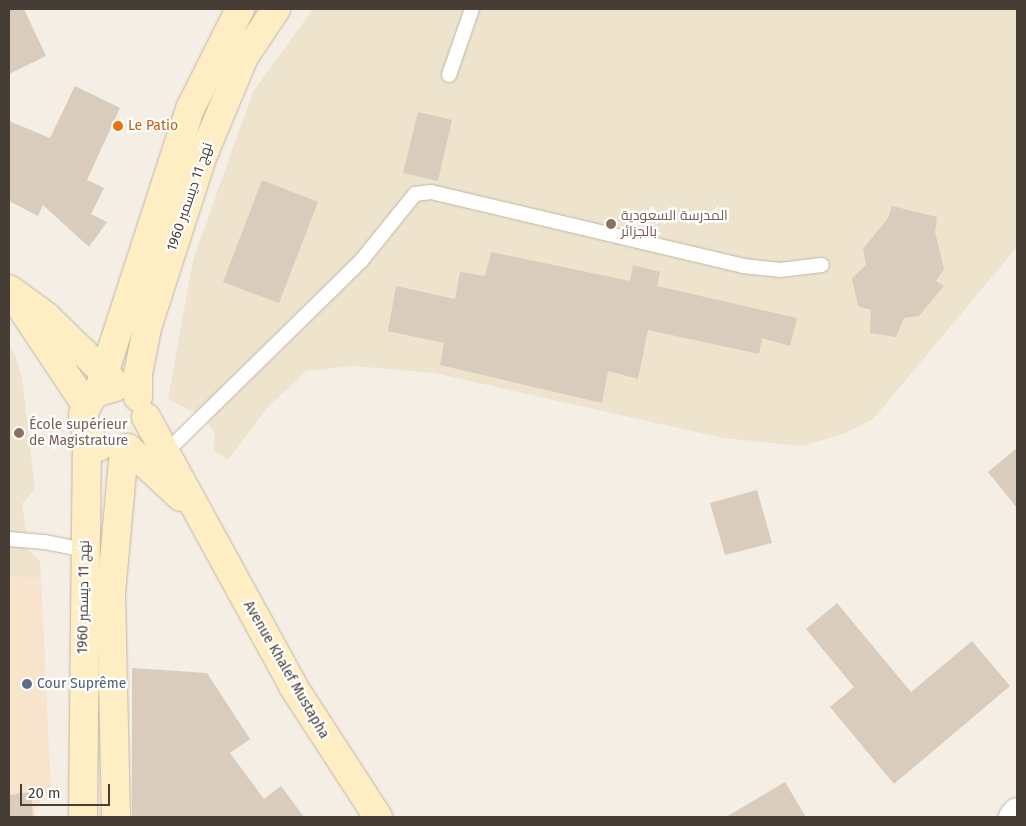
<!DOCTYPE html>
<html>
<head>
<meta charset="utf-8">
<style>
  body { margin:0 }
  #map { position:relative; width:1026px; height:826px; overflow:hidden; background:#f4eee4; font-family:"Fira Sans",Cairo,sans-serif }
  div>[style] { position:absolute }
  .commercial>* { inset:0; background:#f8e4cd }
  .education>* { inset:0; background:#eee3cd }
  .building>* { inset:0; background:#d9ccbc }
  .roads { filter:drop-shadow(0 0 1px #c0b6a6) drop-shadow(0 0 1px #c0b6a6) }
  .service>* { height:14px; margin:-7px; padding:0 7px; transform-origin:7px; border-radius:7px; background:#fff }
  .minor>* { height:28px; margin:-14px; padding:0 14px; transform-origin:14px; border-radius:14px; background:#fff }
  .secondary>* { height:28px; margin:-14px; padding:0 14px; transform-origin:14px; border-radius:14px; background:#ffeec3 }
  .dots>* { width:14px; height:14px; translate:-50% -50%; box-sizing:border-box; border:2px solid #fff; border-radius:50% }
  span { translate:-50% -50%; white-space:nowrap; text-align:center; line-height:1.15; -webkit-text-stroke:4.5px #fff; paint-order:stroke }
  .food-label { font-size:14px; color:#c56008 }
  .left { translate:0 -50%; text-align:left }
  .street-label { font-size:14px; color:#463e34 }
  .education-label { font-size:14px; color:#785e54 }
  .service-label { font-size:14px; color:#4e5e75 }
  .frame { position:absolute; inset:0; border:10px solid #463e34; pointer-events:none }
  .scale { position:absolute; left:20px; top:784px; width:90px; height:22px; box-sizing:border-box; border:2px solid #463e34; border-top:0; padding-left:6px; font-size:15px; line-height:18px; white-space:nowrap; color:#463e34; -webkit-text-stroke:4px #fff; paint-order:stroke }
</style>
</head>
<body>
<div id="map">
  <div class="commercial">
    <div style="clip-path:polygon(9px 576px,41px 579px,51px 789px,35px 808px,35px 817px,9px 817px)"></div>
  </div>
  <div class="education">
    <div style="clip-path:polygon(313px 9px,1017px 9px,1017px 247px,873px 419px,845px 433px,803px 446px,723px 438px,434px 373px,354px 366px,306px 371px,268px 407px,228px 460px,213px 450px,215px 434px,204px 417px,168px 399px,193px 260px,253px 92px)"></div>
    <div style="clip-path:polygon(9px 347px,15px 354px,22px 378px,35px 489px,22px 504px,29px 551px,40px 561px,41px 579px,9px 576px)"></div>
  </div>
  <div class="building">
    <div style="clip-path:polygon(9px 9px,24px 9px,46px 56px,9px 74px)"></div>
    <div style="clip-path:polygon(75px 86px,120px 108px,87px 180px,104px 188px,91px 214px,107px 222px,89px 247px,43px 205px,38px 216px,9px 201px,9px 121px,50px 138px)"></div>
    <div style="clip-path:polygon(418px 112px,452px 120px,438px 181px,403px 173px)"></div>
    <div style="clip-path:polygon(262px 180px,318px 202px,279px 303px,223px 282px)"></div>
    <div style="clip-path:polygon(892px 206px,937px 217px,935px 232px,944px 269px,936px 281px,944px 286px,919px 316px,904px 318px,896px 337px,870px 333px,871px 310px,858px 306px,852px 278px,866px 265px,863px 249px,888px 218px)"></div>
    <div style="clip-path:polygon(491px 252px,630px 281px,633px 265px,660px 272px,657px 286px,797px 318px,790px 346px,762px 338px,759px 354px,648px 330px,638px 379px,608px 371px,602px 403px,440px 365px,444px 343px,388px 331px,396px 286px,455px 299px,460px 272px,485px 276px)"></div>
    <div style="clip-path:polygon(1017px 448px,1017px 508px,988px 472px)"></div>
    <div style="clip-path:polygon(757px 490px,772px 543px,725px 555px,710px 503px)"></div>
    <div style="clip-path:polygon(837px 603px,911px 692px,972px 641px,1010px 686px,894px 784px,830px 707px,854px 687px,806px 629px)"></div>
    <div style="clip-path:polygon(132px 668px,207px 673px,250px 739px,230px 753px,264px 799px,281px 786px,304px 817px,132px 817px)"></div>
    <div style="clip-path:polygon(785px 782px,806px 817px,726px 817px)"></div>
    <div style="clip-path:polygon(31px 792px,33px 817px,9px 817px,9px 795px)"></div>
  </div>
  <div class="roads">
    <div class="service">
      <div style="left:449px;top:75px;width:70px;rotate:-70.8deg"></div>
      <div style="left:166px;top:452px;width:273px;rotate:-44.4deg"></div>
      <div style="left:361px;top:261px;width:86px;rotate:-51.1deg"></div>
      <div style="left:415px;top:194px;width:16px;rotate:-7deg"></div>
      <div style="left:431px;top:192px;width:321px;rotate:13.3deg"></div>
      <div style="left:743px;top:266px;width:37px;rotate:6deg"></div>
      <div style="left:780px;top:270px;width:42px;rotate:-6.8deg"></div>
      <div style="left:9px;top:539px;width:36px;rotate:5deg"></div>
      <div style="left:45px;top:542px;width:41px;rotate:11.3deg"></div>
    </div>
    <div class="minor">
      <div style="left:1013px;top:817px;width:6px;rotate:-51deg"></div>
    </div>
    <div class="secondary">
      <div style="left:9px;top:289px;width:46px;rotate:36.1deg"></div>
      <div style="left:46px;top:316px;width:96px;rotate:44.2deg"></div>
      <div style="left:22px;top:309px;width:115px;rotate:56.3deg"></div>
      <div style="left:98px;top:392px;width:298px;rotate:-72deg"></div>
      <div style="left:190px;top:109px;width:112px;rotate:-63.4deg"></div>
      <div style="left:138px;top:397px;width:23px;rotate:-90deg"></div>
      <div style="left:138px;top:374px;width:47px;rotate:-78.9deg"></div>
      <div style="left:147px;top:328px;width:182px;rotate:-72.1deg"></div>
      <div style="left:203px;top:155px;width:106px;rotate:-67.3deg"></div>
      <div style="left:244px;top:57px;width:58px;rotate:-56.3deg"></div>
      <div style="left:146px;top:417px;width:307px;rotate:61.3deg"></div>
      <div style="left:293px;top:686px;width:156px;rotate:57deg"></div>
      <div style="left:99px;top:447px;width:16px;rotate:-137deg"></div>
      <div style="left:87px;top:436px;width:21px;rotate:-101deg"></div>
      <div style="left:83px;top:415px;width:19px;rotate:-65deg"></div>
      <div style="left:91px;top:398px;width:9px;rotate:-41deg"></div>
      <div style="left:98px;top:392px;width:18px;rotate:-16deg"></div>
      <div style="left:128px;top:448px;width:72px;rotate:42.8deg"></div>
      <div style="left:83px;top:817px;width:381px;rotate:-89.4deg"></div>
      <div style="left:116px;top:817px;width:224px;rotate:-91.3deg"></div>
      <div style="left:111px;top:593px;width:144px;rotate:-84.8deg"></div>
    </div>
  </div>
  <div class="dots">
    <div style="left:118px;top:126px;background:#e8710a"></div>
    <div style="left:611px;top:224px;background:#8d6e63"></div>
    <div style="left:19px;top:433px;background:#8d6e63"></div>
    <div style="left:27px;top:684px;background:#5c6f8a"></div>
  </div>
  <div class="food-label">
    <span class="left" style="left:128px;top:126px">Le Patio</span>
  </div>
  <div class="street-label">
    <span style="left:190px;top:197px;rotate:-71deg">نهج 11 ديسمبر 1960</span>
    <span style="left:84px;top:597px;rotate:-89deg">نهج 11 ديسمبر 1960</span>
    <span style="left:286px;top:670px;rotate:60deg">Avenue Khalef Mustapha</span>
  </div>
  <div class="education-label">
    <span class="left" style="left:621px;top:224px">المدرسة السعودية<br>بالجزائر</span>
    <span class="left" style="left:29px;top:433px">École supérieur<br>de Magistrature</span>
  </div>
  <div class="service-label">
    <span class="left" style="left:37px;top:684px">Cour Suprême</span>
  </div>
  <div class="frame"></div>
  <div class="scale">20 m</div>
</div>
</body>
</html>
